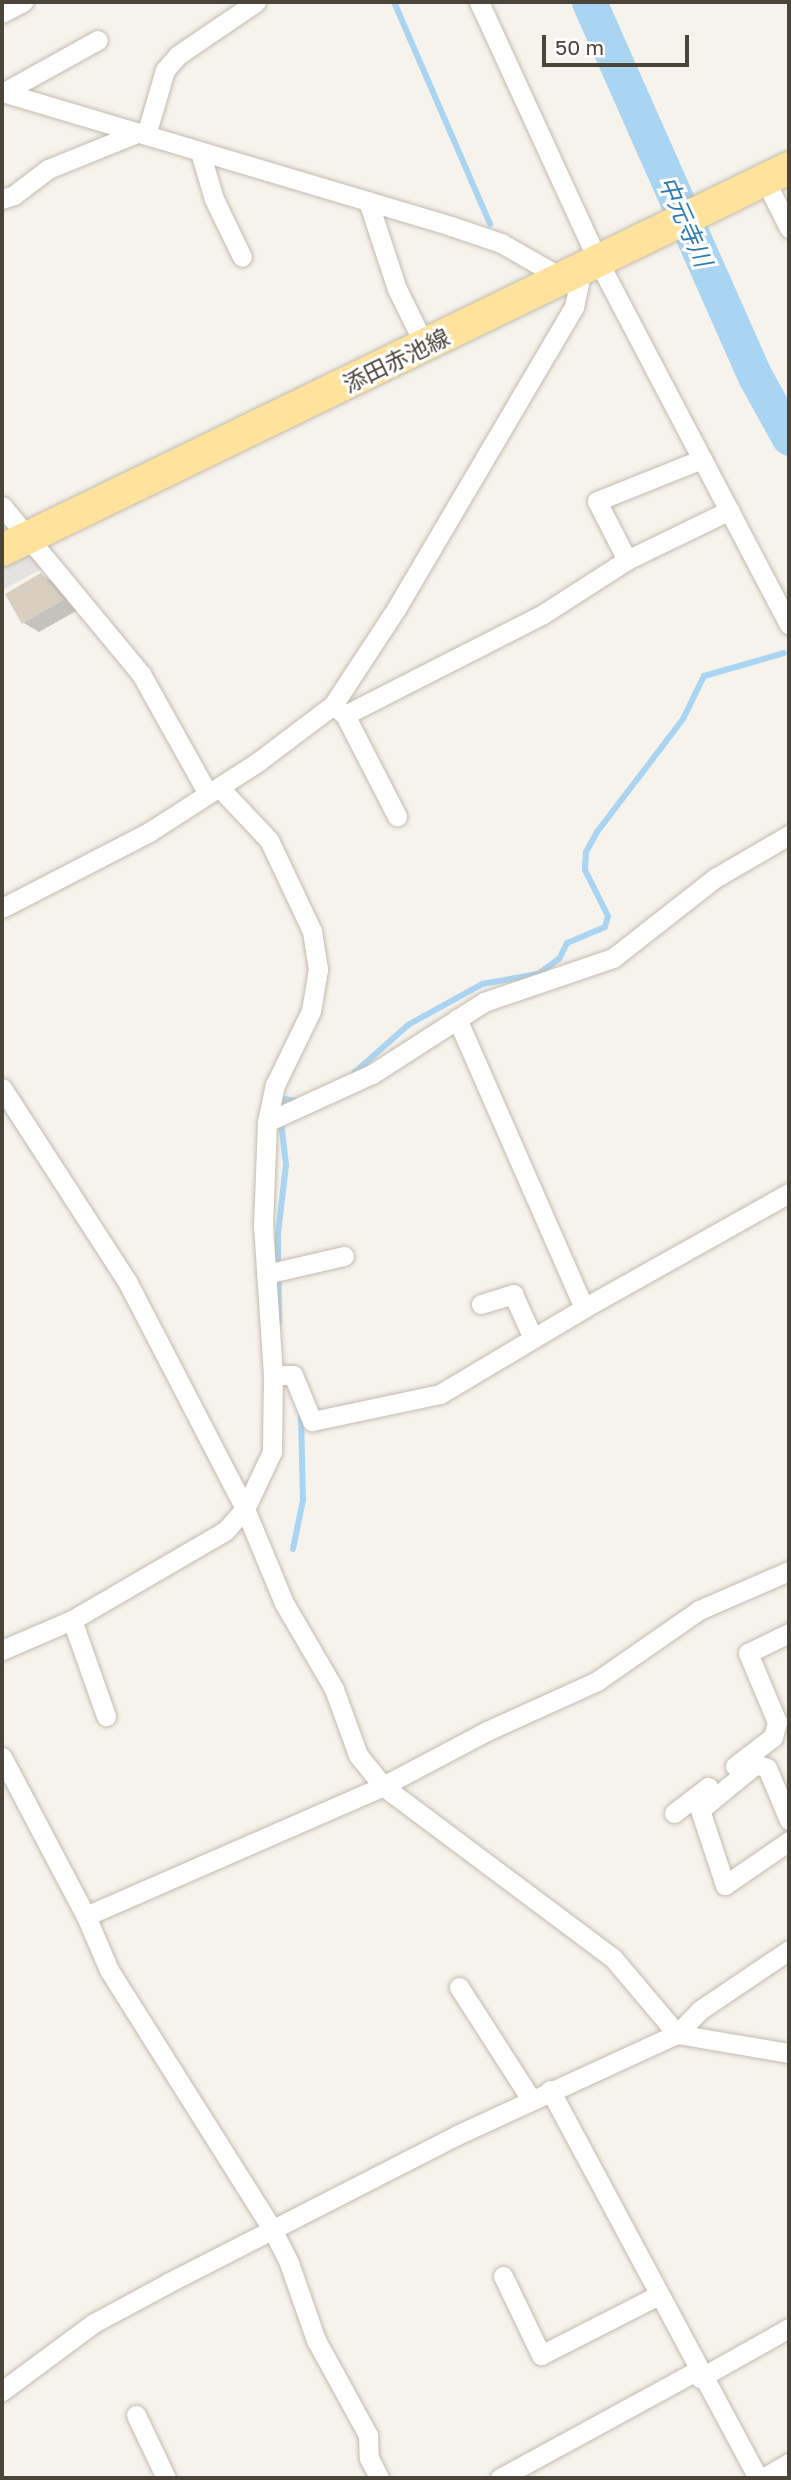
<!DOCTYPE html>
<html>
<head>
<meta charset="utf-8">
<style>
  body { margin:0 }
  #map { position:relative; width:791px; height:2480px; overflow:hidden; background:#f6f3ec; font-family:"Golos Text","Noto Sans JP",sans-serif }
  div>[style] { position:absolute }
  .parking>* { inset:0; background:#e5e3e0 }
  .shadow>* { inset:0; background:#0003 }
  .stream>* { height:6px; margin:-3px; padding:0 3px; transform-origin:3px; border-radius:3px; background:#a9d4f2 }
  .river>* { height:35px; margin:-17.5px; padding:0 17.5px; transform-origin:17.5px; border-radius:17.5px; background:#a9d4f2 }
  .building>* { inset:0; background:#d8cfc1 }
  .roads { filter:drop-shadow(0 0 2px #c2bbae) drop-shadow(0 0 2px #c2bbae) }
  .street>* { height:19px; margin:-9.5px; padding:0 9.5px; transform-origin:9.5px; border-radius:9.5px; background:#fff }
  .primary>* { height:32px; margin:-16px; padding:0 16px; transform-origin:16px; border-radius:16px; background:#ffe39c }
  span { translate:-50% -50%; white-space:nowrap; text-align:center; line-height:1.15; -webkit-text-stroke:6px #fff; paint-order:stroke }
  .street-label { font-size:23px; color:#4b4439 }
  .water-label { font-size:24px; color:#2e7ab2; font-style:italic }
  .frame { position:absolute; inset:0; border:4px solid #4b4439; pointer-events:none }
  .scale { position:absolute; left:542px; top:35px; width:147px; height:32px; box-sizing:border-box; border:4px solid #4b4439; border-top:0; padding-left:9px; font-size:21px; line-height:24px; white-space:nowrap; color:#4b4439; -webkit-text-stroke:5px #fff; paint-order:stroke }
</style>
</head>
<body>
<div id="map">
  <div class="parking">
    <div style="clip-path:polygon(30px 550px,45px 567px,2px 590px,2px 564px)"></div>
  </div>
  <div class="shadow">
    <div style="clip-path:polygon(41px 575px,57px 584px,78px 610px,39px 632px,24px 623px)"></div>
  </div>
  <div class="stream">
    <div style="left:394px;top:2px;width:242px;rotate:66.6deg"></div>
    <div style="left:354px;top:1073px;width:72px;rotate:-41.6deg"></div>
    <div style="left:408px;top:1025px;width:85px;rotate:-29deg"></div>
    <div style="left:482px;top:984px;width:57px;rotate:-10.1deg"></div>
    <div style="left:538px;top:974px;width:26px;rotate:-36deg"></div>
    <div style="left:559px;top:959px;width:18px;rotate:-63deg"></div>
    <div style="left:567px;top:943px;width:41px;rotate:-22.8deg"></div>
    <div style="left:605px;top:927px;width:11px;rotate:-75deg"></div>
    <div style="left:608px;top:916px;width:51px;rotate:-116.6deg"></div>
    <div style="left:585px;top:870px;width:18px;rotate:-87deg"></div>
    <div style="left:586px;top:852px;width:23px;rotate:-61deg"></div>
    <div style="left:597px;top:832px;width:142px;rotate:-52.7deg"></div>
    <div style="left:683px;top:719px;width:48px;rotate:-64deg"></div>
    <div style="left:704px;top:676px;width:83px;rotate:-16deg"></div>
    <div style="left:283px;top:1110px;width:11px;rotate:-85deg"></div>
    <div style="left:284px;top:1099px;width:13px;rotate:9deg"></div>
    <div style="left:279px;top:1322px;width:88px;rotate:-90.7deg"></div>
    <div style="left:278px;top:1234px;width:69px;rotate:-83.4deg"></div>
    <div style="left:286px;top:1165px;width:44px;rotate:-96.5deg"></div>
    <div style="left:293px;top:1549px;width:50px;rotate:-78.5deg"></div>
    <div style="left:303px;top:1500px;width:84px;rotate:-91.4deg"></div>
  </div>
  <div class="river">
    <div style="left:589px;top:2px;width:411px;rotate:66.1deg"></div>
    <div style="left:756px;top:378px;width:68px;rotate:61.2deg"></div>
  </div>
  <div class="building">
    <div style="clip-path:polygon(41px 573px,64px 600px,22px 624px,5px 594px)"></div>
  </div>
  <div class="roads">
    <div class="street">
      <div style="left:479px;top:2px;width:283px;rotate:65.3deg"></div>
      <div style="left:597px;top:259px;width:413px;rotate:62.3deg"></div>
      <div style="left:2px;top:13px;width:24px;rotate:-28deg"></div>
      <div style="left:2px;top:92px;width:469px;rotate:16.6deg"></div>
      <div style="left:451px;top:226px;width:53px;rotate:18.8deg"></div>
      <div style="left:501px;top:243px;width:73px;rotate:29.7deg"></div>
      <div style="left:4px;top:92px;width:107px;rotate:-29deg"></div>
      <div style="left:146px;top:135px;width:68px;rotate:-73.7deg"></div>
      <div style="left:165px;top:70px;width:20px;rotate:-49deg"></div>
      <div style="left:178px;top:55px;width:94px;rotate:-34.2deg"></div>
      <div style="left:200px;top:152px;width:49px;rotate:73.4deg"></div>
      <div style="left:214px;top:199px;width:64px;rotate:64.2deg"></div>
      <div style="left:765px;top:180px;width:54px;rotate:63.4deg"></div>
      <div style="left:2px;top:199px;width:13px;rotate:-18deg"></div>
      <div style="left:14px;top:195px;width:43px;rotate:-37.4deg"></div>
      <div style="left:48px;top:169px;width:96px;rotate:-22deg"></div>
      <div style="left:368px;top:201px;width:93px;rotate:71.8deg"></div>
      <div style="left:397px;top:289px;width:64px;rotate:63.8deg"></div>
      <div style="left:2px;top:506px;width:218px;rotate:50.4deg"></div>
      <div style="left:141px;top:674px;width:137px;rotate:60.8deg"></div>
      <div style="left:627px;top:560px;width:66px;rotate:-117deg"></div>
      <div style="left:597px;top:501px;width:113px;rotate:-21.8deg"></div>
      <div style="left:333px;top:705px;width:16px;rotate:40deg"></div>
      <div style="left:345px;top:715px;width:222px;rotate:-27deg"></div>
      <div style="left:543px;top:614px;width:100px;rotate:-32.7deg"></div>
      <div style="left:627px;top:560px;width:114px;rotate:-25.9deg"></div>
      <div style="left:345px;top:715px;width:114px;rotate:62.8deg"></div>
      <div style="left:2px;top:908px;width:165px;rotate:-27.3deg"></div>
      <div style="left:149px;top:832px;width:131px;rotate:-32.8deg"></div>
      <div style="left:259px;top:761px;width:93px;rotate:-37.1deg"></div>
      <div style="left:333px;top:705px;width:115px;rotate:-56.7deg"></div>
      <div style="left:396px;top:609px;width:351px;rotate:-59.5deg"></div>
      <div style="left:574px;top:307px;width:39px;rotate:-78deg"></div>
      <div style="left:2px;top:1088px;width:230px;rotate:57.1deg"></div>
      <div style="left:127px;top:1281px;width:257px;rotate:62.6deg"></div>
      <div style="left:245px;top:1509px;width:102px;rotate:67.5deg"></div>
      <div style="left:284px;top:1603px;width:99px;rotate:59.8deg"></div>
      <div style="left:334px;top:1689px;width:70px;rotate:70deg"></div>
      <div style="left:358px;top:1755px;width:40px;rotate:51deg"></div>
      <div style="left:383px;top:1786px;width:287px;rotate:36.8deg"></div>
      <div style="left:613px;top:1958px;width:99px;rotate:49.9deg"></div>
      <div style="left:677px;top:2034px;width:114px;rotate:9.6deg"></div>
      <div style="left:267px;top:1122px;width:115px;rotate:-24.6deg"></div>
      <div style="left:372px;top:1074px;width:133px;rotate:-32.7deg"></div>
      <div style="left:484px;top:1002px;width:136px;rotate:-18.8deg"></div>
      <div style="left:613px;top:958px;width:130px;rotate:-38.1deg"></div>
      <div style="left:715px;top:878px;width:86px;rotate:-30.2deg"></div>
      <div style="left:266px;top:1274px;width:80px;rotate:-13deg"></div>
      <div style="left:481px;top:1304px;width:34px;rotate:-17deg"></div>
      <div style="left:513px;top:1294px;width:48px;rotate:65.6deg"></div>
      <div style="left:584px;top:1308px;width:235px;rotate:-29.3deg"></div>
      <div style="left:273px;top:1375px;width:20px"></div>
      <div style="left:293px;top:1375px;width:50px;rotate:67.6deg"></div>
      <div style="left:312px;top:1421px;width:131px;rotate:-11.9deg"></div>
      <div style="left:440px;top:1394px;width:168px;rotate:-30.8deg"></div>
      <div style="left:584px;top:1308px;width:316px;rotate:-113.7deg"></div>
      <div style="left:72px;top:1620px;width:102px;rotate:70.5deg"></div>
      <div style="left:2px;top:1650px;width:76px;rotate:-23.2deg"></div>
      <div style="left:72px;top:1620px;width:177px;rotate:-30.2deg"></div>
      <div style="left:225px;top:1531px;width:30px;rotate:-48deg"></div>
      <div style="left:245px;top:1509px;width:63px;rotate:-64.7deg"></div>
      <div style="left:272px;top:1452px;width:77px;rotate:-89.3deg"></div>
      <div style="left:273px;top:1375px;width:149px;rotate:-93.8deg"></div>
      <div style="left:263px;top:1226px;width:104px;rotate:-87.8deg"></div>
      <div style="left:267px;top:1122px;width:38px;rotate:-78deg"></div>
      <div style="left:275px;top:1085px;width:82px;rotate:-64.1deg"></div>
      <div style="left:311px;top:1011px;width:43px;rotate:-80.5deg"></div>
      <div style="left:318px;top:969px;width:38px;rotate:-99deg"></div>
      <div style="left:312px;top:931px;width:101px;rotate:-115.3deg"></div>
      <div style="left:269px;top:840px;width:71px;rotate:-133.3deg"></div>
      <div style="left:2px;top:1757px;width:180px;rotate:62.2deg"></div>
      <div style="left:86px;top:1916px;width:59px;rotate:66.9deg"></div>
      <div style="left:109px;top:1970px;width:306px;rotate:57.8deg"></div>
      <div style="left:272px;top:2229px;width:38px;rotate:63deg"></div>
      <div style="left:289px;top:2263px;width:82px;rotate:70.7deg"></div>
      <div style="left:316px;top:2340px;width:108px;rotate:61.3deg"></div>
      <div style="left:368px;top:2435px;width:23px;rotate:88deg"></div>
      <div style="left:369px;top:2458px;width:22px;rotate:63deg"></div>
      <div style="left:735px;top:1766px;width:48px;rotate:-37.3deg"></div>
      <div style="left:773px;top:1737px;width:16px;rotate:-75deg"></div>
      <div style="left:777px;top:1722px;width:75px;rotate:-112.8deg"></div>
      <div style="left:748px;top:1653px;width:46px;rotate:-26deg"></div>
      <div style="left:674px;top:1813px;width:43px;rotate:-37.4deg"></div>
      <div style="left:789px;top:1820px;width:56px;rotate:-112.9deg"></div>
      <div style="left:767px;top:1768px;width:12px;rotate:-160deg"></div>
      <div style="left:756px;top:1764px;width:72px;rotate:140.6deg"></div>
      <div style="left:700px;top:1810px;width:79px;rotate:71.6deg"></div>
      <div style="left:725px;top:1885px;width:78px;rotate:-34.5deg"></div>
      <div style="left:86px;top:1916px;width:324px;rotate:-23.6deg"></div>
      <div style="left:383px;top:1786px;width:118px;rotate:-27.9deg"></div>
      <div style="left:487px;top:1731px;width:121px;rotate:-24.4deg"></div>
      <div style="left:597px;top:1681px;width:124px;rotate:-34.8deg"></div>
      <div style="left:699px;top:1610px;width:98px;rotate:-23.4deg"></div>
      <div style="left:459px;top:1987px;width:133px;rotate:57.3deg"></div>
      <div style="left:550px;top:2090px;width:440px;rotate:61.8deg"></div>
      <div style="left:503px;top:2276px;width:88px;rotate:64.3deg"></div>
      <div style="left:541px;top:2355px;width:132px;rotate:-27deg"></div>
      <div style="left:700px;top:2378px;width:102px;rotate:-29.3deg"></div>
      <div style="left:2px;top:2391px;width:114px;rotate:-36.5deg"></div>
      <div style="left:94px;top:2323px;width:84px;rotate:-28.4deg"></div>
      <div style="left:168px;top:2283px;width:325px;rotate:-27.1deg"></div>
      <div style="left:457px;top:2135px;width:242px;rotate:-24.7deg"></div>
      <div style="left:677px;top:2034px;width:33px;rotate:-46deg"></div>
      <div style="left:700px;top:2010px;width:107px;rotate:-34deg"></div>
      <div style="left:136px;top:2415px;width:70px;rotate:64.5deg"></div>
      <div style="left:500px;top:2478px;width:223px;rotate:-28.6deg"></div>
      <div style="left:763px;top:2478px;width:30px;rotate:-30deg"></div>
    </div>
    <div class="primary">
      <div style="left:2px;top:550px;width:875px;rotate:-25.89deg"></div>
    </div>
  </div>
  <div class="street-label">
    <span style="left:396px;top:360px;rotate:-26deg">添田赤池線</span>
  </div>
  <div class="water-label">
    <span style="left:686px;top:221px;rotate:66deg">中元寺川</span>
  </div>
  <div class="frame"></div>
  <div class="scale">50 m</div>
</div>
</body>
</html>
